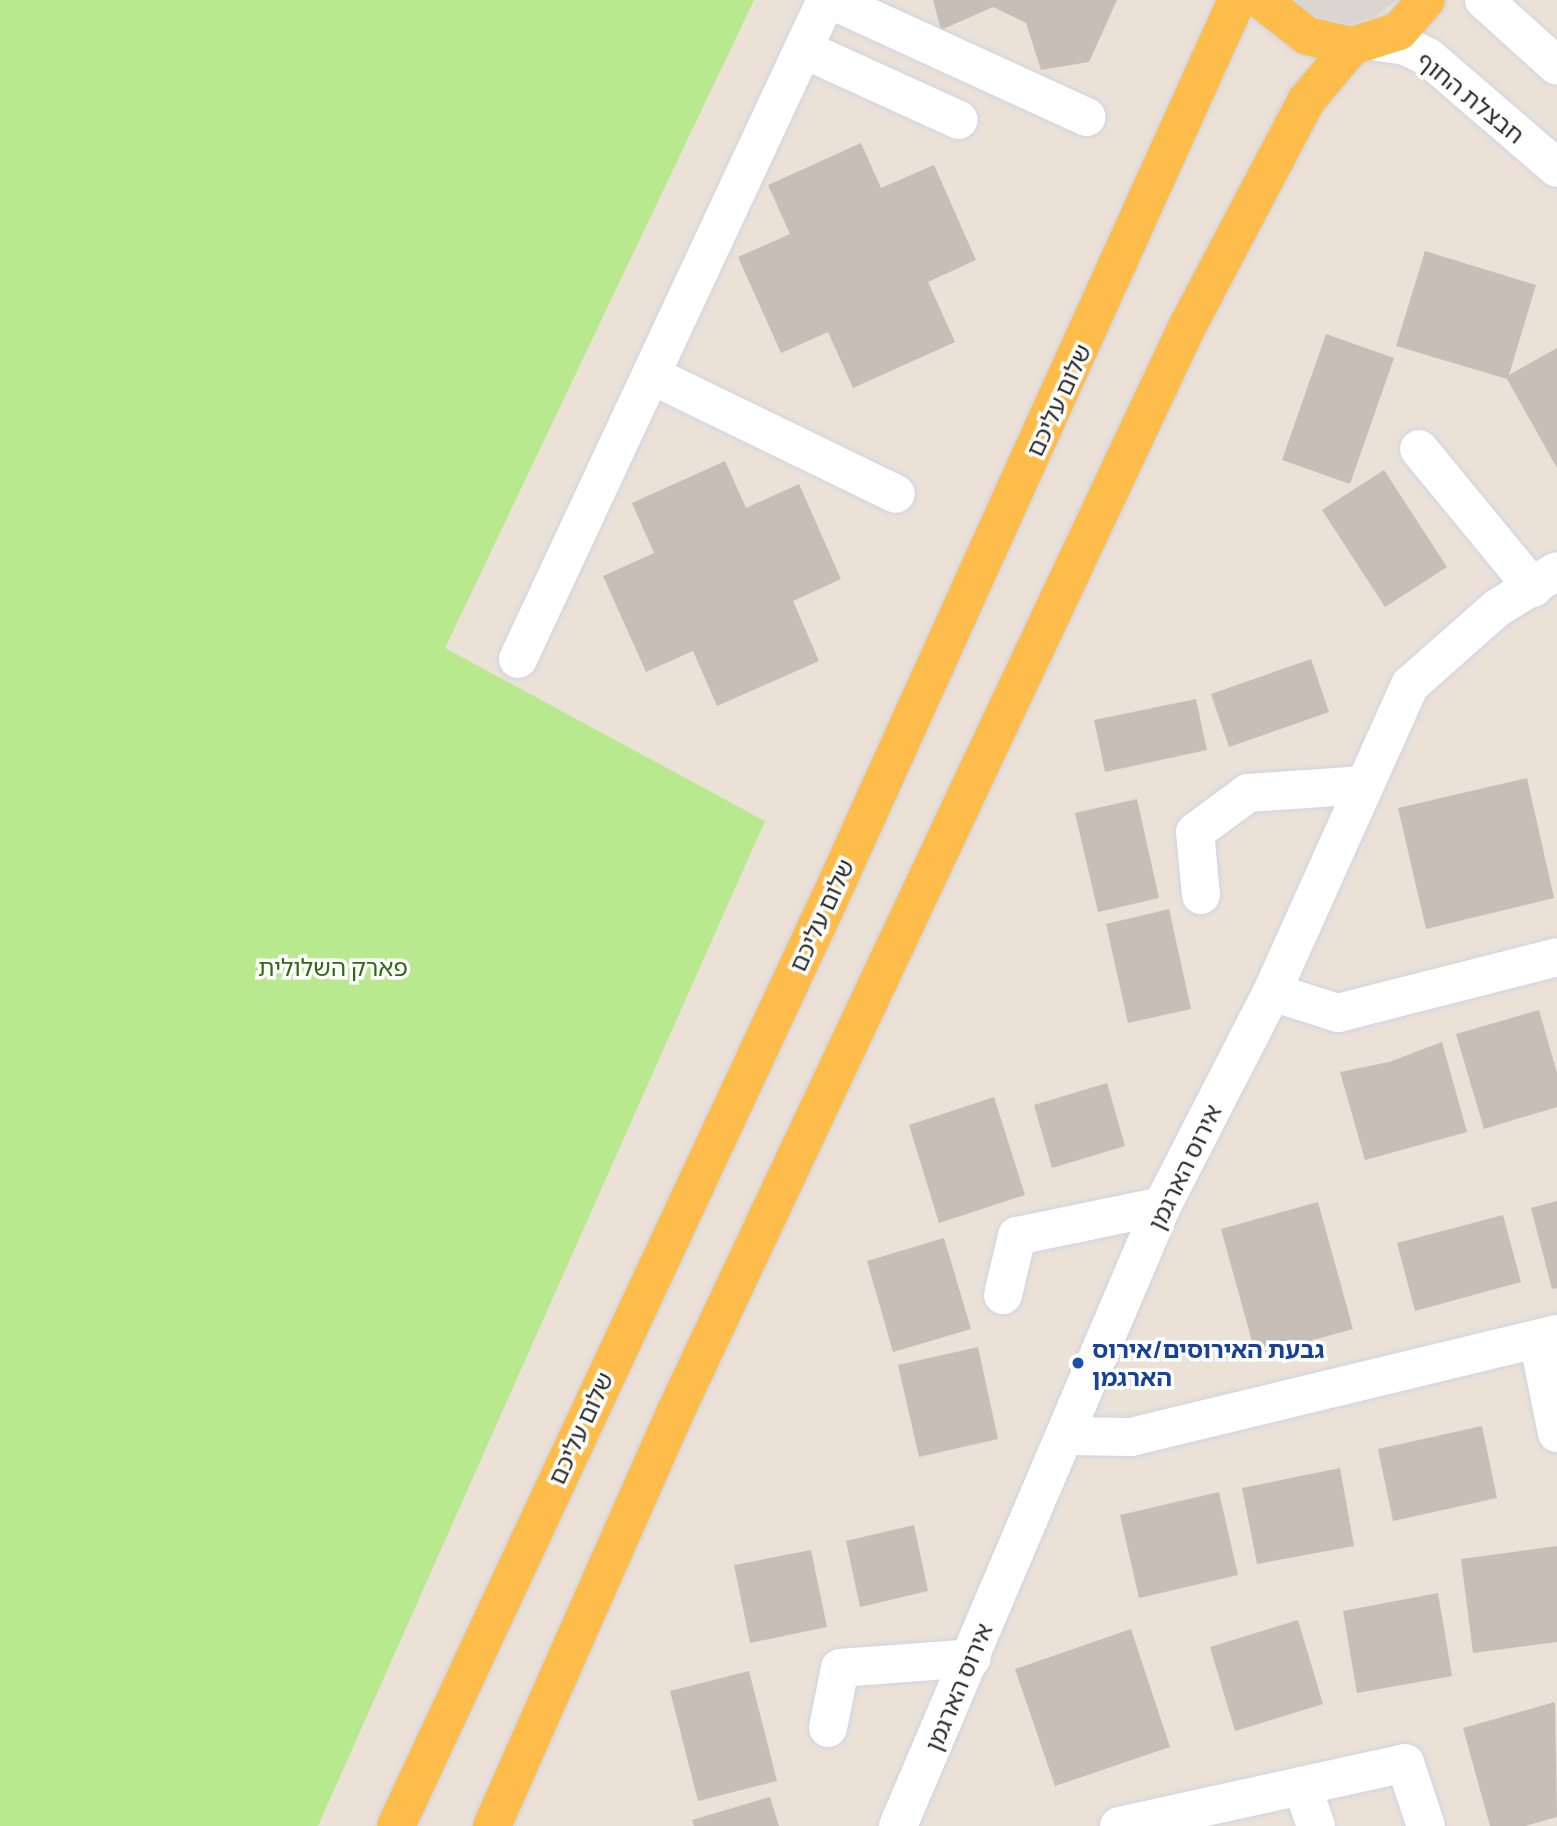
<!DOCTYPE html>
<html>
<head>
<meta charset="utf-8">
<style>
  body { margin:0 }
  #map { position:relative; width:1557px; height:1826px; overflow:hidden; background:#ece1d7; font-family:Manrope,"Noto Sans Hebrew",sans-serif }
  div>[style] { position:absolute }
  .green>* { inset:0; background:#b8e98e }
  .plaza>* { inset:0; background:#dcd5cf }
  .building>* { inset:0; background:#c7beb8 }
  .roads { filter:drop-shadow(0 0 2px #cdd4e3) drop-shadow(0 0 2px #cdd4e3) }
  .minor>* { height:38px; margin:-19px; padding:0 19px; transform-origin:19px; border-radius:19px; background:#fff }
  .major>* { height:38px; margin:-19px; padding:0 19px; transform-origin:19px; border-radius:19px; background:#febd4b }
  .dots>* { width:19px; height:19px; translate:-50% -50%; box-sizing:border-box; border:4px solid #fff; border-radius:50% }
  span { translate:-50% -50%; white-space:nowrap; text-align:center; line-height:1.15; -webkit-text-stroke:7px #fff; paint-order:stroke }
  .street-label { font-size:24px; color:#282828 }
  .park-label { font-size:24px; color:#306a12 }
  .transit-label { font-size:24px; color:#164399; font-weight:700 }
  .left { translate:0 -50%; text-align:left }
</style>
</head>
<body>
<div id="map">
  <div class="green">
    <div style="clip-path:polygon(0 0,754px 0,445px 648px,765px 821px,318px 1826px,0 1826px)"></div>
  </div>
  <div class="plaza">
    <div style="clip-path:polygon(1285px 0,1397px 0,1372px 18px,1350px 24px,1309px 15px)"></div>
  </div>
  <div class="building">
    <div style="clip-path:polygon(933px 0,1117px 0,1089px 62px,1041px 70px,1026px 23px,993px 7px,941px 30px)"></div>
    <div style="clip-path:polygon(861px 143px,881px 188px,934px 165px,976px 260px,928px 282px,955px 342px,853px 388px,828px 332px,781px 353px,738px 257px,790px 234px,768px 185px)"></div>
    <div style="clip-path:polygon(1425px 251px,1536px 285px,1509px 375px,1557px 348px,1557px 468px,1507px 379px,1396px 346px)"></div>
    <div style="clip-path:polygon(1326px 334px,1394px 358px,1350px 484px,1282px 460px)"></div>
    <div style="clip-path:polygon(725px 461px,746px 508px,799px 484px,841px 579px,793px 601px,819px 661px,717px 706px,693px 651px,646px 672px,603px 576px,654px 553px,632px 503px)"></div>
    <div style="clip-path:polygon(1384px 470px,1447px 567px,1385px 607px,1322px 510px)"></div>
    <div style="clip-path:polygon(1311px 659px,1329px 712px,1229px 747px,1211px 694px)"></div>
    <div style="clip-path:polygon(1196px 699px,1207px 750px,1105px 772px,1094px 720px)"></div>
    <div style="clip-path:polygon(1527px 778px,1554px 898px,1426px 929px,1398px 808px)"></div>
    <div style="clip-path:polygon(1137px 799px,1159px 898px,1098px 912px,1075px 813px)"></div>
    <div style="clip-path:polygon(1169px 909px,1191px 1009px,1128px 1023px,1106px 924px)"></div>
    <div style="clip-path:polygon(1539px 1010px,1557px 1073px,1557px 1107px,1484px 1129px,1456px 1034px)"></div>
    <div style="clip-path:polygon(1442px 1042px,1467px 1132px,1365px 1160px,1340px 1072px,1389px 1062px)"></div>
    <div style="clip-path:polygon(1107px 1083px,1125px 1146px,1052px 1168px,1034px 1105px)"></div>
    <div style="clip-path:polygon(994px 1097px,1025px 1195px,939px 1223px,909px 1125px)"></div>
    <div style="clip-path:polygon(1557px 1201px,1557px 1288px,1552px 1289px,1531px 1208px)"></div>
    <div style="clip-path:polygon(1318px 1202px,1353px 1329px,1256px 1356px,1221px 1229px)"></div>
    <div style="clip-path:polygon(1503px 1215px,1521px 1282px,1415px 1311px,1397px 1243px)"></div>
    <div style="clip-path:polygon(944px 1238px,971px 1329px,893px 1352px,867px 1261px)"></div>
    <div style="clip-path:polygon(978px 1347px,998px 1439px,919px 1457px,898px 1365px)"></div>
    <div style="clip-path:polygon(1482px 1426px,1497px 1498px,1393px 1521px,1378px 1449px)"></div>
    <div style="clip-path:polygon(1340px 1468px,1354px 1546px,1257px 1564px,1242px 1488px)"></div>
    <div style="clip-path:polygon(1219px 1492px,1238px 1575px,1139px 1598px,1120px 1515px)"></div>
    <div style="clip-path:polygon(914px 1525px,928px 1591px,860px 1607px,846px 1541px)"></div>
    <div style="clip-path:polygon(1557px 1546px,1557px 1642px,1473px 1653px,1461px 1559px)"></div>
    <div style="clip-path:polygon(811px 1550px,827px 1627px,750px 1643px,734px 1565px)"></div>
    <div style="clip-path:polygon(1438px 1593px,1452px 1676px,1357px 1693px,1343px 1611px)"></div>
    <div style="clip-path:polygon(1298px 1620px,1323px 1704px,1235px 1731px,1210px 1647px)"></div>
    <div style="clip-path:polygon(1131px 1629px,1170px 1747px,1055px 1786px,1015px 1669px)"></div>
    <div style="clip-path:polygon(749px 1671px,777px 1781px,698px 1801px,670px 1691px)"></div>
    <div style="clip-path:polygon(1555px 1702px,1557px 1817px,1525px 1826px,1490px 1826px,1463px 1728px)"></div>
    <div style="clip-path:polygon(770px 1797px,779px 1826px,694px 1826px,692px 1820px)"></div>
  </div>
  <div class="roads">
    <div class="minor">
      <div style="left:831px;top:0;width:281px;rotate:24.6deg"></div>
      <div style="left:1484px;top:0;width:98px;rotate:42.1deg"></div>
      <div style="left:1378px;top:42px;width:28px;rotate:8deg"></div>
      <div style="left:1406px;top:46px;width:25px;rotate:27deg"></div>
      <div style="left:1428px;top:57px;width:170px;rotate:40.7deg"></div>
      <div style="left:803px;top:49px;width:171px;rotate:24.5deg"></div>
      <div style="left:651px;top:375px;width:272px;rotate:25.9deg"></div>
      <div style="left:1419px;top:449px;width:180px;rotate:50.6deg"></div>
      <div style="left:518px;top:659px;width:727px;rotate:-64.95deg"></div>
      <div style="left:1201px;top:895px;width:63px;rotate:-95.4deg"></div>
      <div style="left:1195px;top:832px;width:66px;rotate:-36.3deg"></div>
      <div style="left:1248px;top:793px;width:117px;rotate:-3.9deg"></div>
      <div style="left:1272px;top:992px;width:69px;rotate:17.7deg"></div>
      <div style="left:1338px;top:1013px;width:226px;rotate:-14.3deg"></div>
      <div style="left:1003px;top:1295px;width:61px;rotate:-76.7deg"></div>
      <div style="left:1017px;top:1236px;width:148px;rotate:-11.7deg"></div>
      <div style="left:1538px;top:1339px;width:96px;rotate:78.6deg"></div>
      <div style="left:1065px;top:1436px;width:66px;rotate:0.9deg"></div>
      <div style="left:1131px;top:1437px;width:438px;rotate:-13.6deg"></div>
      <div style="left:828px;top:1728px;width:61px;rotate:-78.7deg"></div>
      <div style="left:840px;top:1668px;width:132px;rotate:-4.3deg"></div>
      <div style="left:1302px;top:1786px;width:42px;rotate:70.7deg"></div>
      <div style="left:898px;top:1826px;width:674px;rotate:-66.94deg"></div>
      <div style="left:1162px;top:1206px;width:241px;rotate:-62.8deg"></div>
      <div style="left:1272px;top:992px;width:337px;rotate:-65.8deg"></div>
      <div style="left:1410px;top:685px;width:116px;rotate:-41.5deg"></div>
      <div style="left:1497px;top:608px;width:70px;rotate:-31.7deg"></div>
      <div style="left:1119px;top:1826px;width:293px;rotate:-12.4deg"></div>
      <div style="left:1405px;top:1763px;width:66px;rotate:71.6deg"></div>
    </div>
    <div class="major">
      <div style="left:1261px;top:0;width:58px;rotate:38deg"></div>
      <div style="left:1307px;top:36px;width:46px;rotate:12.5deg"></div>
      <div style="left:1352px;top:46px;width:49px;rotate:-17.7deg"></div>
      <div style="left:1399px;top:31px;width:41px;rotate:-48.9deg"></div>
      <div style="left:396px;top:1826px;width:1024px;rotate:-64.94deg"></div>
      <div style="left:830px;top:898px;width:986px;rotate:-65.62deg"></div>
      <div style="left:492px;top:1826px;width:452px;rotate:-66.1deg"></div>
      <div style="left:675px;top:1413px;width:1203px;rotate:-64.76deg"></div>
      <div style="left:1188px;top:325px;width:253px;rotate:-62.2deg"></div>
      <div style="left:1306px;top:101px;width:72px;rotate:-50.1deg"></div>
    </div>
  </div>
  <div class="dots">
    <div style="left:1078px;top:1363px;background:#1a4fb4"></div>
  </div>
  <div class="street-label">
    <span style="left:1471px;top:97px;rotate:39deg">חבצלת החוף</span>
    <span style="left:1058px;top:400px;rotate:-65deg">שלום עליכם</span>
    <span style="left:821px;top:915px;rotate:-65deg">שלום עליכם</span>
    <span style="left:1184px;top:1167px;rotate:-64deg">אירוס הארגמן</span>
    <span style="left:580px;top:1428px;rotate:-65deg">שלום עליכם</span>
    <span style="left:958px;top:1687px;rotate:-67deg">אירוס הארגמן</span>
  </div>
  <div class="park-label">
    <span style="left:333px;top:967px">פארק השלולית</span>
  </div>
  <div class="transit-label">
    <span class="left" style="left:1092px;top:1363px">גבעת האירוסים/אירוס<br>הארגמן</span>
  </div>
</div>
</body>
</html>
